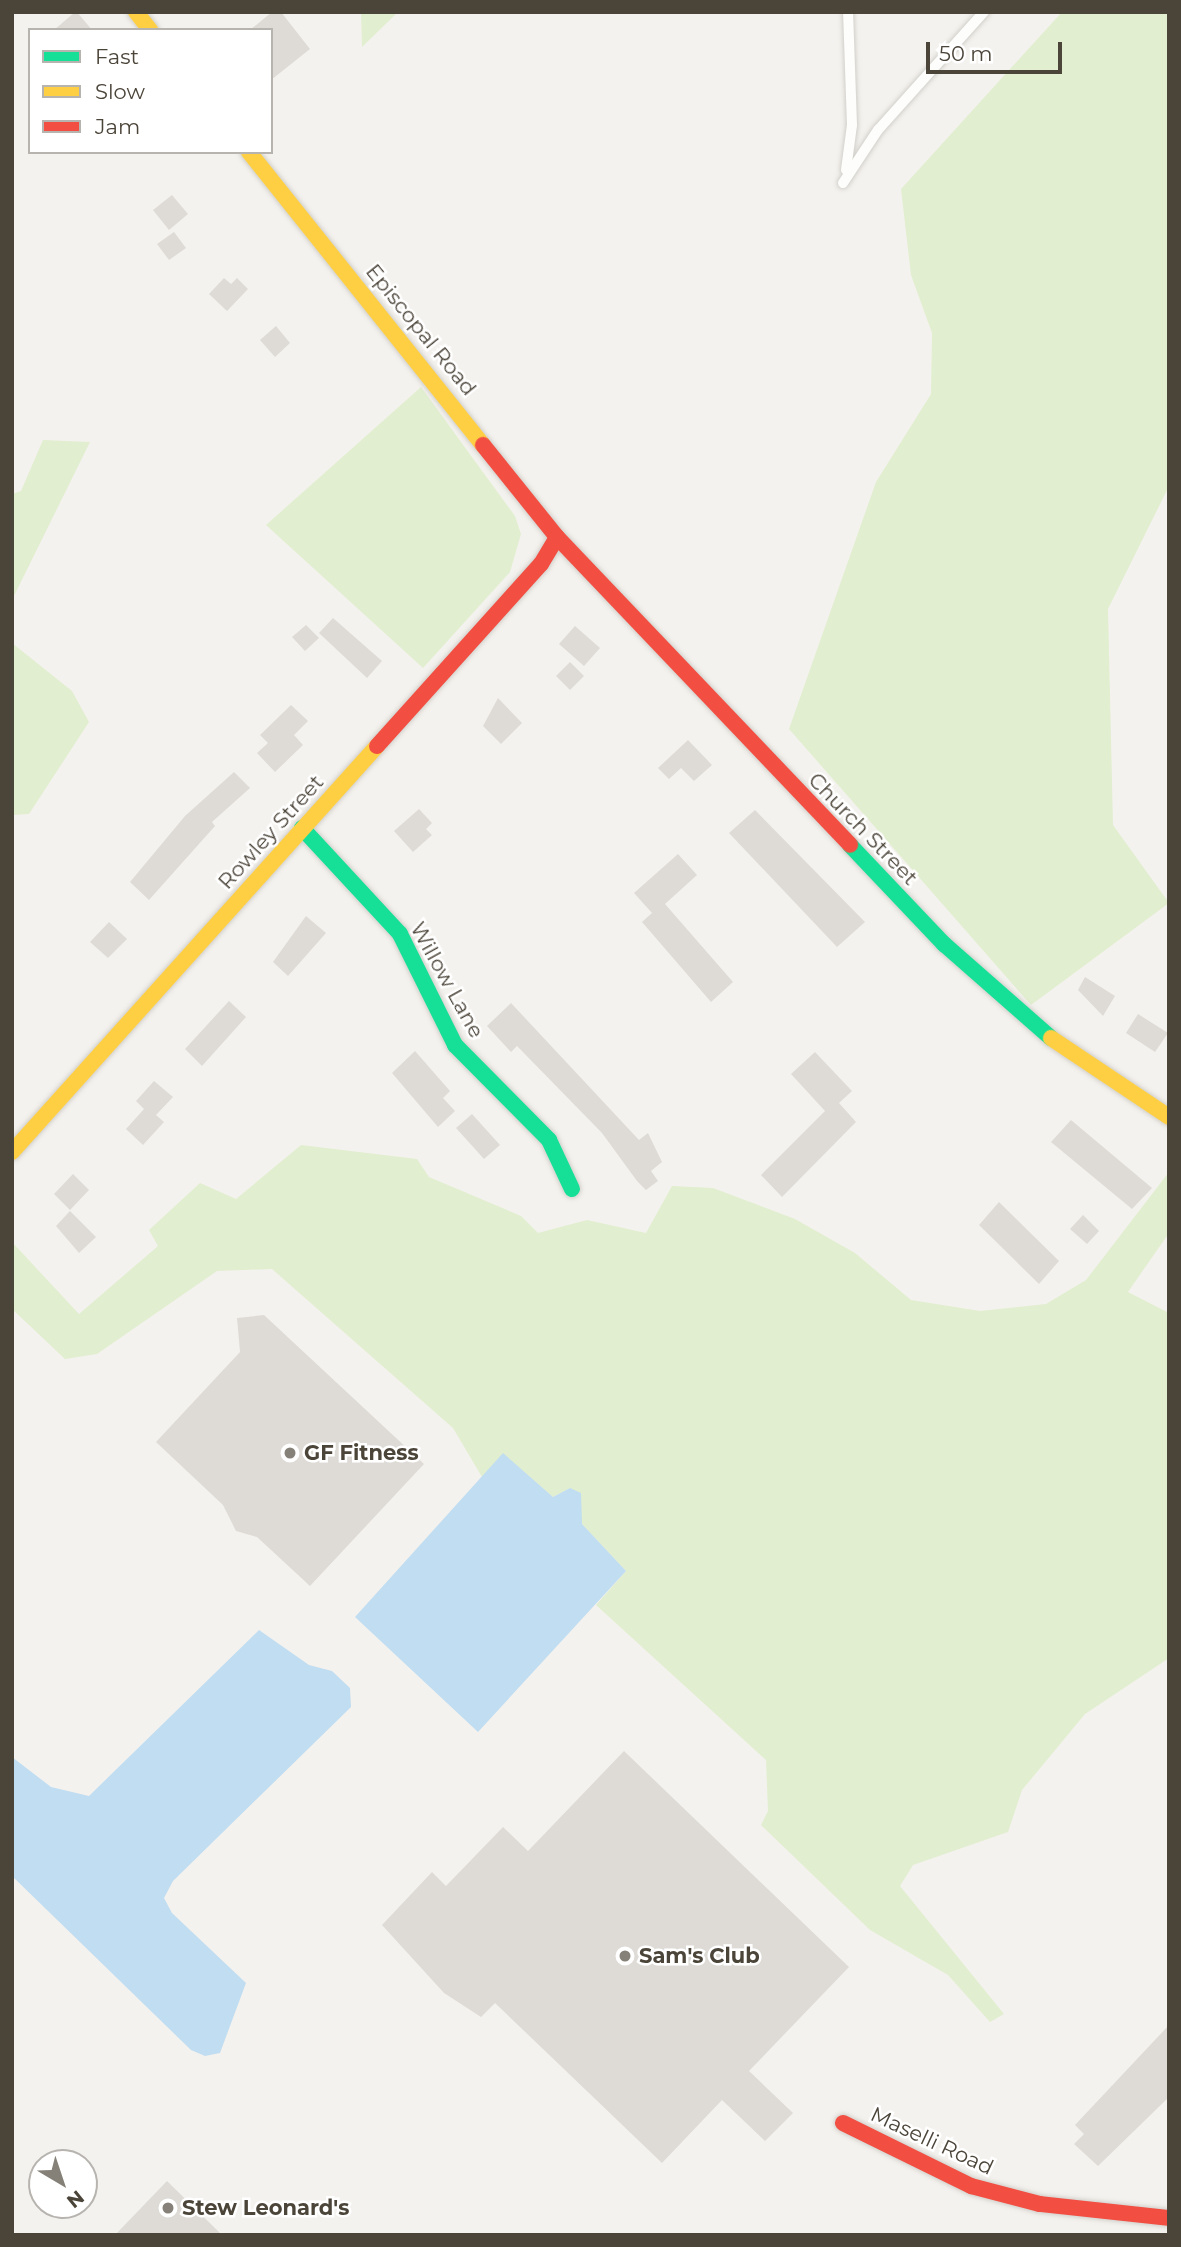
<!DOCTYPE html>
<html>
<head>
<meta charset="utf-8">
<style>
  body { margin:0 }
  #map { position:relative; width:1181px; height:2247px; overflow:hidden; background:#f4f2ee; font-family:Montserrat,sans-serif }
  div>[style] { position:absolute }
  .green>* { inset:0; background:#e1eecf }
  .water>* { inset:0; background:#c0ddf1 }
  .building>* { inset:0; background:#dedbd6 }
  .roads { filter:drop-shadow(0 0 2px #d2d0cb) drop-shadow(0 0 2px #d2d0cb) }
  .lane>* { height:10px; margin:-5px; padding:0 5px; transform-origin:5px; border-radius:5px; background:#fdfdfc }
  .fast>* { height:16px; margin:-8px; padding:0 8px; transform-origin:8px; border-radius:8px; background:#16e098 }
  .slow>* { height:16px; margin:-8px; padding:0 8px; transform-origin:8px; border-radius:8px; background:#ffcf43 }
  .jam>* { height:16px; margin:-8px; padding:0 8px; transform-origin:8px; border-radius:8px; background:#f24e42 }
  .dots>* { width:19px; height:19px; translate:-50% -50%; box-sizing:border-box; border:4px solid #fff; border-radius:50% }
  span { translate:-50% -50%; white-space:nowrap; text-align:center; line-height:1.15; -webkit-text-stroke:5px #fff; paint-order:stroke }
  .street-label { font-size:21px; color:#4b4439 }
  .poi-label { font-size:21px; color:#4b4439; font-weight:700 }
  .left { translate:0 -50%; text-align:left }
  .frame { position:absolute; inset:0; border:14px solid #4b4439; pointer-events:none }
  .legend { position:absolute; left:28px; top:28px; width:245px; height:126px; box-sizing:border-box; background:#fff; border:2px solid #b7b4b0; margin:0; padding:9px 12px; list-style:none; font-size:21px; color:#4b4439 }
  .legend li { display:flex; align-items:center; gap:14px; height:35px }
  .legend b { width:35px; border:2px solid #b7b4b0 }
  .north { position:absolute; left:28px; top:2149px; width:70px; height:70px; box-sizing:border-box; background:#fff; border:2px solid #b7b4b0; border-radius:50%; rotate:141deg; font-size:19px; font-weight:700; line-height:28px; text-align:center; color:#4b4439 }
  .north::after { content:''; display:block; margin:auto; width:24px; height:32px; background:#868178; clip-path:polygon(50% 0,100% 100%,50% 72%,0 100%) }
  .scale { position:absolute; left:926px; top:42px; width:136px; height:32px; box-sizing:border-box; border:4px solid #4b4439; border-top:0; padding-left:9px; font-size:21px; line-height:24px; white-space:nowrap; color:#4b4439; -webkit-text-stroke:5px #fff; paint-order:stroke }
</style>
</head>
<body>
<div id="map">
  <div class="green">
    <div style="clip-path:polygon(361px 12px,398px 12px,362px 47px)"></div>
    <div style="clip-path:polygon(1062px 12px,1169px 12px,1169px 486px,1108px 609px,1113px 825px,1169px 903px,1031px 1005px,789px 729px,876px 482px,931px 394px,932px 333px,911px 275px,901px 189px)"></div>
    <div style="clip-path:polygon(421px 387px,515px 516px,521px 534px,510px 572px,423px 668px,266px 525px)"></div>
    <div style="clip-path:polygon(43px 440px,90px 442px,12px 600px,12px 494px,21px 491px)"></div>
    <div style="clip-path:polygon(12px 643px,72px 691px,89px 722px,29px 814px,12px 815px)"></div>
    <div style="clip-path:polygon(301px 1145px,417px 1159px,429px 1177px,521px 1216px,538px 1233px,587px 1220px,646px 1233px,672px 1186px,713px 1188px,795px 1219px,855px 1253px,911px 1300px,980px 1311px,1046px 1304px,1086px 1280px,1169px 1172px,1169px 1233px,1128px 1292px,1169px 1313px,1169px 1658px,1085px 1714px,1022px 1790px,1008px 1832px,913px 1865px,900px 1886px,1004px 2014px,990px 2022px,948px 1975px,870px 1930px,761px 1825px,768px 1811px,766px 1760px,596px 1605px,626px 1571px,582px 1524px,570px 1488px,553px 1497px,503px 1454px,482px 1477px,453px 1428px,272px 1269px,217px 1271px,97px 1354px,65px 1359px,12px 1309px,12px 1242px,79px 1314px,158px 1246px,149px 1230px,200px 1183px,236px 1199px)"></div>
  </div>
  <div class="water">
    <div style="clip-path:polygon(503px 1453px,553px 1497px,570px 1488px,581px 1493px,582px 1524px,626px 1571px,478px 1732px,355px 1617px)"></div>
    <div style="clip-path:polygon(259px 1630px,309px 1665px,332px 1671px,350px 1688px,351px 1707px,173px 1881px,164px 1898px,172px 1913px,246px 1983px,220px 2053px,205px 2056px,191px 2050px,12px 1876px,12px 1757px,51px 1787px,89px 1796px)"></div>
  </div>
  <div class="building">
    <div style="clip-path:polygon(77px 12px,92px 30px,54px 30px,75px 12px)"></div>
    <div style="clip-path:polygon(272px 12px,281px 12px,310px 49px,271px 80px,271px 30px,250px 30px)"></div>
    <div style="clip-path:polygon(172px 195px,188px 214px,169px 230px,153px 210px)"></div>
    <div style="clip-path:polygon(174px 232px,186px 248px,169px 260px,157px 244px)"></div>
    <div style="clip-path:polygon(224px 278px,231px 284px,237px 278px,248px 289px,227px 311px,209px 294px)"></div>
    <div style="clip-path:polygon(276px 326px,290px 343px,275px 357px,260px 340px)"></div>
    <div style="clip-path:polygon(333px 618px,382px 661px,367px 678px,319px 633px)"></div>
    <div style="clip-path:polygon(306px 625px,319px 638px,305px 651px,292px 637px)"></div>
    <div style="clip-path:polygon(575px 626px,600px 648px,584px 666px,559px 644px)"></div>
    <div style="clip-path:polygon(570px 662px,584px 676px,570px 690px,556px 676px)"></div>
    <div style="clip-path:polygon(498px 698px,522px 723px,501px 744px,483px 726px)"></div>
    <div style="clip-path:polygon(291px 705px,308px 721px,294px 735px,303px 745px,275px 772px,257px 753px,268px 743px,260px 735px)"></div>
    <div style="clip-path:polygon(688px 740px,712px 765px,694px 781px,681px 768px,669px 779px,658px 768px)"></div>
    <div style="clip-path:polygon(234px 772px,250px 788px,212px 822px,215px 826px,149px 900px,130px 882px,185px 816px)"></div>
    <div style="clip-path:polygon(419px 809px,432px 823px,426px 829px,432px 835px,413px 852px,394px 831px)"></div>
    <div style="clip-path:polygon(755px 810px,865px 922px,837px 947px,729px 833px)"></div>
    <div style="clip-path:polygon(678px 854px,697px 875px,665px 904px,733px 982px,711px 1002px,642px 922px,652px 913px,634px 893px)"></div>
    <div style="clip-path:polygon(306px 916px,326px 933px,288px 976px,273px 962px)"></div>
    <div style="clip-path:polygon(109px 922px,127px 939px,108px 958px,90px 942px)"></div>
    <div style="clip-path:polygon(1085px 977px,1115px 996px,1103px 1016px,1078px 990px)"></div>
    <div style="clip-path:polygon(229px 1001px,246px 1017px,202px 1066px,185px 1049px)"></div>
    <div style="clip-path:polygon(511px 1003px,639px 1140px,648px 1133px,662px 1162px,651px 1171px,658px 1181px,646px 1190px,637px 1181px,602px 1133px,517px 1046px,511px 1052px,487px 1026px)"></div>
    <div style="clip-path:polygon(1138px 1014px,1168px 1033px,1155px 1052px,1126px 1033px)"></div>
    <div style="clip-path:polygon(415px 1051px,450px 1091px,443px 1098px,455px 1111px,438px 1127px,392px 1073px)"></div>
    <div style="clip-path:polygon(815px 1052px,852px 1091px,839px 1103px,856px 1122px,782px 1197px,761px 1175px,825px 1111px,791px 1074px)"></div>
    <div style="clip-path:polygon(154px 1081px,173px 1097px,156px 1115px,164px 1122px,143px 1145px,126px 1129px,144px 1109px,136px 1101px)"></div>
    <div style="clip-path:polygon(472px 1114px,500px 1145px,484px 1159px,456px 1128px)"></div>
    <div style="clip-path:polygon(1071px 1120px,1152px 1188px,1132px 1209px,1051px 1142px)"></div>
    <div style="clip-path:polygon(73px 1174px,89px 1190px,70px 1210px,54px 1194px)"></div>
    <div style="clip-path:polygon(999px 1202px,1059px 1261px,1039px 1284px,979px 1225px)"></div>
    <div style="clip-path:polygon(70px 1211px,96px 1237px,79px 1253px,56px 1226px)"></div>
    <div style="clip-path:polygon(1083px 1215px,1099px 1231px,1087px 1244px,1070px 1229px)"></div>
    <div style="clip-path:polygon(264px 1315px,424px 1464px,310px 1586px,257px 1537px,236px 1531px,223px 1505px,156px 1442px,240px 1352px,237px 1318px)"></div>
    <div style="clip-path:polygon(624px 1751px,849px 1967px,749px 2071px,793px 2113px,765px 2141px,722px 2100px,662px 2163px,495px 2003px,481px 2017px,444px 1993px,382px 1925px,432px 1872px,446px 1886px,503px 1827px,528px 1851px)"></div>
    <div style="clip-path:polygon(1169px 2025px,1169px 2097px,1098px 2166px,1074px 2144px,1084px 2134px,1075px 2125px)"></div>
    <div style="clip-path:polygon(167px 2181px,222px 2235px,115px 2235px)"></div>
  </div>
  <div class="roads">
    <div class="lane">
      <div style="left:846px;top:170px;width:45px;rotate:-82.4deg"></div>
      <div style="left:852px;top:125px;width:113px;rotate:-92deg"></div>
      <div style="left:843px;top:183px;width:64px;rotate:-56.6deg"></div>
      <div style="left:878px;top:130px;width:159px;rotate:-48.1deg"></div>
    </div>
    <div class="fast">
      <div style="left:302px;top:828px;width:144px;rotate:47.2deg"></div>
      <div style="left:400px;top:934px;width:124px;rotate:63.6deg"></div>
      <div style="left:455px;top:1045px;width:134px;rotate:45.3deg"></div>
      <div style="left:549px;top:1140px;width:54px;rotate:64.9deg"></div>
      <div style="left:850px;top:845px;width:137px;rotate:46.5deg"></div>
      <div style="left:944px;top:944px;width:142px;rotate:41.3deg"></div>
    </div>
    <div class="slow">
      <div style="left:136px;top:12px;width:23px;rotate:52deg"></div>
      <div style="left:249px;top:152px;width:375px;rotate:51.4deg"></div>
      <div style="left:1051px;top:1038px;width:142px;rotate:33.8deg"></div>
      <div style="left:12px;top:1152px;width:546px;rotate:-48.04deg"></div>
    </div>
    <div class="jam">
      <div style="left:483px;top:445px;width:118px;rotate:51.2deg"></div>
      <div style="left:557px;top:537px;width:425px;rotate:46.4deg"></div>
      <div style="left:377px;top:746px;width:245px;rotate:-48deg"></div>
      <div style="left:541px;top:564px;width:31px;rotate:-59deg"></div>
      <div style="left:843px;top:2123px;width:143px;rotate:26.2deg"></div>
      <div style="left:971px;top:2186px;width:71px;rotate:14.6deg"></div>
      <div style="left:1040px;top:2204px;width:130px;rotate:6.2deg"></div>
    </div>
  </div>
  <div class="dots">
    <div style="left:290px;top:1453px;background:#868178"></div>
    <div style="left:625px;top:1956px;background:#868178"></div>
    <div style="left:168px;top:2208px;background:#868178"></div>
  </div>
  <div class="street-label">
    <span style="left:421px;top:330px;rotate:51deg">Episcopal Road</span>
    <span style="left:863px;top:829px;rotate:46deg">Church Street</span>
    <span style="left:271px;top:832px;rotate:-48deg">Rowley Street</span>
    <span style="left:447px;top:980px;rotate:61deg">Willow Lane</span>
    <span style="left:932px;top:2141px;rotate:25deg">Maselli Road</span>
  </div>
  <div class="poi-label">
    <span class="left" style="left:304px;top:1453px">GF Fitness</span>
    <span class="left" style="left:639px;top:1956px">Sam's Club</span>
    <span class="left" style="left:182px;top:2208px">Stew Leonard's</span>
  </div>
  <div class="frame"></div>
  <ul class="legend">
  <li><b style="height:9px;background:#16e098"></b>Fast</li>
  <li><b style="height:9px;background:#ffcf43"></b>Slow</li>
  <li><b style="height:9px;background:#f24e42"></b>Jam</li>
  </ul>
  <div class="north">N</div>
  <div class="scale">50 m</div>
</div>
</body>
</html>
